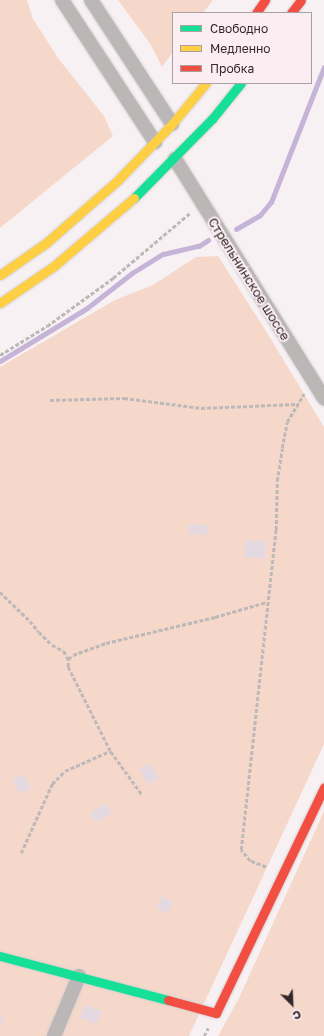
<!DOCTYPE html>
<html>
<head>
<meta charset="utf-8">
<style>
  body { margin:0 }
  #map { position:relative; width:324px; height:1036px; overflow:hidden; background:#f8f1f3; font-family:"Golos Text",sans-serif }
  div>[style] { position:absolute }
  .green>* { inset:0; background:#f6d8cb }
  .stream>* { height:5px; margin:-2.5px; padding:0 2.5px; transform-origin:2.5px; border-radius:2.5px; background:#c6b4d8 }
  .building>* { inset:0; background:#e5d9e1 }
  .path>* { height:2.5px; margin-top:-1.25px; transform-origin:0; background:repeating-linear-gradient(90deg,#beb9b9 0 4px,transparent 0 6px) }
  .roads { filter:drop-shadow(0 0 1px #d4ced0) drop-shadow(0 0 1px #d4ced0) }
  .street>* { height:14px; margin:-7px; padding:0 7px; transform-origin:7px; border-radius:7px; background:#bcb7b7 }
  .fast>* { height:9px; margin:-4.5px; padding:0 4.5px; transform-origin:4.5px; border-radius:4.5px; background:#16e098 }
  .slow>* { height:9px; margin:-4.5px; padding:0 4.5px; transform-origin:4.5px; border-radius:4.5px; background:#ffcf43 }
  .jam>* { height:9px; margin:-4.5px; padding:0 4.5px; transform-origin:4.5px; border-radius:4.5px; background:#f24e42 }
  span { translate:-50% -50%; white-space:nowrap; text-align:center; line-height:1.15; -webkit-text-stroke:4px #fbeef2; paint-order:stroke }
  .street-label { font-size:13px; color:#33282b }
  .legend { position:absolute; left:172px; top:12px; width:140px; height:72px; box-sizing:border-box; background:#fbeef2; border:1px solid #ab9fa2; margin:0; padding:5px 7px; list-style:none; font-size:12px; color:#33282b }
  .legend li { display:flex; align-items:center; gap:8px; height:20px }
  .legend b { width:20px; border:1px solid #ab9fa2 }
  .north { position:absolute; left:272px; top:984px; width:40px; height:40px; -webkit-text-stroke:3px #fbeef2; paint-order:stroke; rotate:156deg; font-size:11px; font-weight:700; line-height:16px; text-align:center; color:#33282b }
  .north::after { content:''; display:block; margin:auto; width:14px; height:18px; background:#33282b; clip-path:polygon(50% 0,100% 100%,50% 72%,0 100%) }
</style>
</head>
<body>
<div id="map">
  <div class="green">
    <div style="clip-path:polygon(0 0,27px 0,33px 19px,58px 58px,104px 116px,113px 136px,0 228px)"></div>
    <div style="clip-path:polygon(118px 0,213px 0,203px 13px,173px 13px,173px 52px,162px 67px,151px 45px)"></div>
    <div style="clip-path:polygon(218px 256px,266px 331px,324px 427px,324px 744px,189px 1036px,0 1036px,0 367px,115px 300px,153px 285px,196px 257px)"></div>
    <div style="clip-path:polygon(324px 811px,324px 1036px,218px 1036px,239px 998px)"></div>
  </div>
  <div class="stream">
    <div style="left:236px;top:229px;width:28px;rotate:-30deg"></div>
    <div style="left:260px;top:215px;width:17px;rotate:-50deg"></div>
    <div style="left:271px;top:202px;width:145px;rotate:-68.6deg"></div>
    <div style="left:0;top:361px;width:102px;rotate:-31.3deg"></div>
    <div style="left:87px;top:308px;width:57px;rotate:-37.9deg"></div>
    <div style="left:132px;top:273px;width:36px;rotate:-32deg"></div>
    <div style="left:163px;top:254px;width:37px;rotate:-13deg"></div>
    <div style="left:199px;top:246px;width:11px;rotate:-34deg"></div>
  </div>
  <div class="building">
    <div style="clip-path:polygon(189px 524px,207px 525px,207px 535px,189px 534px)"></div>
    <div style="clip-path:polygon(245px 540px,266px 541px,265px 559px,244px 557px)"></div>
    <div style="clip-path:polygon(150px 763px,159px 778px,148px 784px,139px 769px)"></div>
    <div style="clip-path:polygon(24px 774px,31px 788px,20px 794px,12px 780px)"></div>
    <div style="clip-path:polygon(106px 803px,112px 813px,96px 823px,90px 813px)"></div>
    <div style="clip-path:polygon(162px 896px,173px 902px,168px 914px,156px 908px)"></div>
    <div style="clip-path:polygon(85px 1005px,102px 1011px,96px 1024px,80px 1018px)"></div>
    <div style="clip-path:polygon(0 1015px,4px 1016px,0 1029px)"></div>
  </div>
  <div class="path">
    <div style="left:0;top:355px;width:55px;rotate:-31.7deg"></div>
    <div style="left:47px;top:326px;width:82px;rotate:-36deg"></div>
    <div style="left:113px;top:278px;width:102px;rotate:-40.2deg"></div>
    <div style="left:50px;top:400px;width:74px;rotate:-1.5deg"></div>
    <div style="left:124px;top:398px;width:78px;rotate:7.4deg"></div>
    <div style="left:201px;top:408px;width:95px;rotate:-2.4deg"></div>
    <div style="left:0;top:592px;width:42px;rotate:44deg"></div>
    <div style="left:30px;top:621px;width:14px;rotate:51deg"></div>
    <div style="left:39px;top:632px;width:18px;rotate:45deg"></div>
    <div style="left:52px;top:645px;width:13px;rotate:27deg"></div>
    <div style="left:64px;top:651px;width:9px;rotate:63deg"></div>
    <div style="left:141px;top:794px;width:53px;rotate:-125.8deg"></div>
    <div style="left:110px;top:751px;width:94px;rotate:-116.6deg"></div>
    <div style="left:68px;top:667px;width:8px;rotate:-90deg"></div>
    <div style="left:68px;top:659px;width:6px;rotate:-39deg"></div>
    <div style="left:73px;top:655px;width:35px;rotate:-20deg"></div>
    <div style="left:106px;top:643px;width:112px;rotate:-13.4deg"></div>
    <div style="left:215px;top:617px;width:54px;rotate:-16.1deg"></div>
    <div style="left:21px;top:853px;width:76px;rotate:-65.8deg"></div>
    <div style="left:52px;top:784px;width:18px;rotate:-45deg"></div>
    <div style="left:65px;top:771px;width:49px;rotate:-24deg"></div>
    <div style="left:266px;top:867px;width:17px;rotate:-159deg"></div>
    <div style="left:250px;top:861px;width:14px;rotate:-129deg"></div>
    <div style="left:241px;top:850px;width:322px;rotate:-83.8deg"></div>
    <div style="left:276px;top:530px;width:49px;rotate:-88.8deg"></div>
    <div style="left:277px;top:481px;width:33px;rotate:-81deg"></div>
    <div style="left:282px;top:448px;width:26px;rotate:-79deg"></div>
    <div style="left:287px;top:422px;width:33px;rotate:-59deg"></div>
    <div style="left:204px;top:1036px;width:9px;rotate:-63deg"></div>
  </div>
  <div class="roads">
    <div class="street">
      <div style="left:62px;top:0;width:170px;rotate:56.8deg"></div>
      <div style="left:91px;top:0;width:148px;rotate:56.8deg"></div>
      <div style="left:175px;top:159px;width:282px;rotate:58.1deg"></div>
      <div style="left:54px;top:1036px;width:65px;rotate:-67.4deg"></div>
    </div>
    <div class="fast">
      <div style="left:134px;top:198px;width:111px;rotate:-45.4deg"></div>
      <div style="left:212px;top:119px;width:46px;rotate:-51.1deg"></div>
      <div style="left:0;top:956px;width:174px;rotate:14.7deg"></div>
    </div>
    <div class="slow">
      <div style="left:0;top:275px;width:56px;rotate:-34.8deg"></div>
      <div style="left:46px;top:243px;width:96px;rotate:-41.2deg"></div>
      <div style="left:118px;top:180px;width:78px;rotate:-46deg"></div>
      <div style="left:172px;top:124px;width:53px;rotate:-50.3deg"></div>
      <div style="left:0;top:303px;width:65px;rotate:-34.4deg"></div>
      <div style="left:54px;top:266px;width:105px;rotate:-40.4deg"></div>
    </div>
    <div class="jam">
      <div style="left:256px;top:13px;width:16px;rotate:-55deg"></div>
      <div style="left:291px;top:13px;width:16px;rotate:-52deg"></div>
      <div style="left:168px;top:1000px;width:50px;rotate:15.2deg"></div>
      <div style="left:216px;top:1013px;width:250px;rotate:-64.4deg"></div>
    </div>
  </div>
  <div class="street-label">
    <span style="left:249px;top:279px;rotate:58deg">Стрельнинское шоссе</span>
  </div>
  <ul class="legend">
  <li><b style="height:5px;background:#16e098"></b>Свободно</li>
  <li><b style="height:5px;background:#ffcf43"></b>Медленно</li>
  <li><b style="height:5px;background:#f24e42"></b>Пробка</li>
  </ul>
  <div class="north">С</div>
</div>
</body>
</html>
